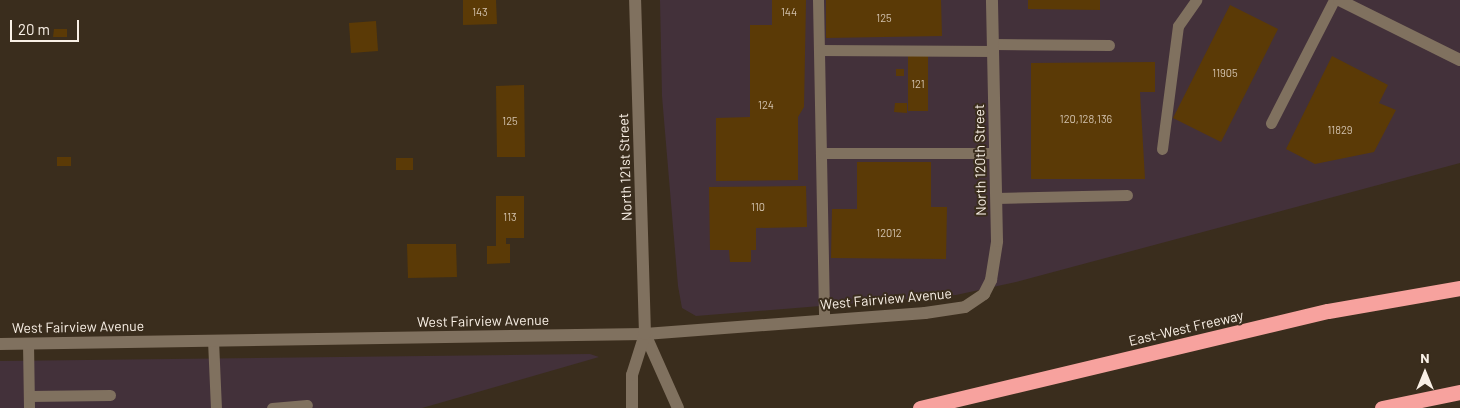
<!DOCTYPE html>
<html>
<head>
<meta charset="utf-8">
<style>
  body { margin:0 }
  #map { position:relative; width:1460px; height:408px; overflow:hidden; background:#3a2d1d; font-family:Barlow,sans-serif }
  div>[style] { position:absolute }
  .industrial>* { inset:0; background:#43313a }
  .building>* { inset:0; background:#5b3a06 }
  .service>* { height:11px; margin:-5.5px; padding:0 5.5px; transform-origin:5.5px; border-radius:5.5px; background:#80715f }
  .minor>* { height:12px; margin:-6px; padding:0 6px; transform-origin:6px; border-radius:6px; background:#80715f }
  .tertiary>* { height:12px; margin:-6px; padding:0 6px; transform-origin:6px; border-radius:6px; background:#80715f }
  .motorway>* { height:15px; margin:-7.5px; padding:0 7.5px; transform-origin:7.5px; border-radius:7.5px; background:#f7a29e }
  span { translate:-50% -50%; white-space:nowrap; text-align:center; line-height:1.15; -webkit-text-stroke:4px #3a2d1d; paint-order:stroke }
  .number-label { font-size:11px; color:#d2c2ae }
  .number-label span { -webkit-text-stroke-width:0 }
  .street-label { font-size:14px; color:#f9f0e6 }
  .north { position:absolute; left:1400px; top:348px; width:50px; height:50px; -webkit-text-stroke:4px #3a2d1d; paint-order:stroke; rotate:0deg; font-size:14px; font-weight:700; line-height:20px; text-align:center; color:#f9f0e6 }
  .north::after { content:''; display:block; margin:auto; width:18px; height:22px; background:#f9f0e6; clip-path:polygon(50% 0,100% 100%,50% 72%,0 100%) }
  .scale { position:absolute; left:10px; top:20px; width:69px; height:22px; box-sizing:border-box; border:2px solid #f9f0e6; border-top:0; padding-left:6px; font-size:15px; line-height:18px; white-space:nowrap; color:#f9f0e6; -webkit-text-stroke:4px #3a2d1d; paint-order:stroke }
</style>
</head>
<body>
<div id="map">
  <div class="industrial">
    <div style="clip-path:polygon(660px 0,1460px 0,1460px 163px,1016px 282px,956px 295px,696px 316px,682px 308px,678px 286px,662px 96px)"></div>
    <div style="clip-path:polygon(590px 354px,599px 357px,422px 408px,0 408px,0 361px)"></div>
  </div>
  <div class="building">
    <div style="clip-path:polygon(463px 0,496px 0,497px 24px,463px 25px)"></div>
    <div style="clip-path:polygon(772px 0,806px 0,804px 107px,798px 117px,798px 180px,716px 181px,716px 118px,750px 117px,750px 25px,772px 25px)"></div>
    <div style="clip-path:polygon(826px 0,941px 0,942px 36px,826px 38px)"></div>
    <div style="clip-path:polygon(1028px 0,1100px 0,1100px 10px,1028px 9px)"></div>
    <div style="clip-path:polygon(1230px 5px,1278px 29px,1221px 142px,1173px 118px)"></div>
    <div style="clip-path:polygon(376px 21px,378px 51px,351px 53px,349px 23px)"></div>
    <div style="clip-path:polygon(54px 29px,67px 29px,67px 37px,53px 37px)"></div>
    <div style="clip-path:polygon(908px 56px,928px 56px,928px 111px,908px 111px)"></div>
    <div style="clip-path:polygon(1332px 56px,1388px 85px,1379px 103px,1396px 110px,1374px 152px,1315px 164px,1286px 149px)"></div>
    <div style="clip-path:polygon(1155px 62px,1155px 92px,1140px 92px,1145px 179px,1031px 179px,1031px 63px)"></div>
    <div style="clip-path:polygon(896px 69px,904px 69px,904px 76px,896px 76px)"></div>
    <div style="clip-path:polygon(524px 85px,525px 157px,497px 157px,496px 86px)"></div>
    <div style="clip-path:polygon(895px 103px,907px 103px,907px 113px,894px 112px)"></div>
    <div style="clip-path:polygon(57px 157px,71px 157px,71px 166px,57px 166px)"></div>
    <div style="clip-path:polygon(396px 158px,413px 158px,413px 170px,396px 170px)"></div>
    <div style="clip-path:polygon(857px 162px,931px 162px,931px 207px,947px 207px,946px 259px,831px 258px,832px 209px,857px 209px)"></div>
    <div style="clip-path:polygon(806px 186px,807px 227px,756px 228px,756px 250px,751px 250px,751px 262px,730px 262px,729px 250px,710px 250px,709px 187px)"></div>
    <div style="clip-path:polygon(496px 196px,524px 196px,524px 238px,506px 238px,506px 244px,510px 244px,510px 263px,487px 264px,487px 246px,496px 246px)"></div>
    <div style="clip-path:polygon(407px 244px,456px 244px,457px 277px,408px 278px)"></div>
  </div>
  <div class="service">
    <div style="left:818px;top:0;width:320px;rotate:88.9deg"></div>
    <div style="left:993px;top:44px;width:116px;rotate:0.5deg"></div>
    <div style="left:819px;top:50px;width:174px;rotate:0.3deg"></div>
    <div style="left:1271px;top:123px;width:138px;rotate:-62.9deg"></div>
    <div style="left:1162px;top:149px;width:124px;rotate:-82.6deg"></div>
    <div style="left:1178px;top:26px;width:32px;rotate:-55deg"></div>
    <div style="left:821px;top:153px;width:174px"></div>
    <div style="left:996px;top:198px;width:131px;rotate:-1.3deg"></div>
    <div style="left:213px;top:340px;width:68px;rotate:87.5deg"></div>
    <div style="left:28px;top:343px;width:65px;rotate:89.1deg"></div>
    <div style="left:29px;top:396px;width:81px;rotate:-0.7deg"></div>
    <div style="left:272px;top:408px;width:35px;rotate:-5deg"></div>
  </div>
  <div class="minor">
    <div style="left:1339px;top:0;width:135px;rotate:26.4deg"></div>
    <div style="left:0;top:344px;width:645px;rotate:-0.89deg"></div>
    <div style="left:645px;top:334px;width:281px;rotate:-4.3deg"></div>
    <div style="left:925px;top:313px;width:40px;rotate:-8.5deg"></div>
    <div style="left:965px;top:307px;width:23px;rotate:-34deg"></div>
    <div style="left:984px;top:294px;width:16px;rotate:-63deg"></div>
    <div style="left:991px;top:280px;width:39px;rotate:-81deg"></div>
    <div style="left:997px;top:241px;width:241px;rotate:-91.2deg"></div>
  </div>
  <div class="tertiary">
    <div style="left:645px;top:334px;width:81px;rotate:66deg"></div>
    <div style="left:632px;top:408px;width:33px;rotate:-90deg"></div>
    <div style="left:632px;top:375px;width:43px;rotate:-72.4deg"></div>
    <div style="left:645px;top:334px;width:334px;rotate:-91.7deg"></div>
  </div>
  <div class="motorway">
    <div style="left:920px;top:408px;width:419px;rotate:-13.4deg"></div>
    <div style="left:1328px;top:311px;width:134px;rotate:-9.9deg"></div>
    <div style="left:1382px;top:408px;width:80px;rotate:-11.6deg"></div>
  </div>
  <div class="number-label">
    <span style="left:480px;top:12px">143</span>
    <span style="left:789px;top:12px">144</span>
    <span style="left:884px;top:18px">125</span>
    <span style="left:1225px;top:73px">11905</span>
    <span style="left:918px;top:84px">121</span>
    <span style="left:766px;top:105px">124</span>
    <span style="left:1086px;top:119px">120,128,136</span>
    <span style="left:510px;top:121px">125</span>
    <span style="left:1340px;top:130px">11829</span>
    <span style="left:758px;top:207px">110</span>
    <span style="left:510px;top:217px">113</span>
    <span style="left:889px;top:233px">12012</span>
  </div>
  <div class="street-label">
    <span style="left:980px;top:160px;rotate:-91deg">North 120th Street</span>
    <span style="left:625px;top:167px;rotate:-92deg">North 121st Street</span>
    <span style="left:886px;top:299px;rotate:-5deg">West Fairview Avenue</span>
    <span style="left:483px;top:321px;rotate:-1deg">West Fairview Avenue</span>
    <span style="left:78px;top:327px;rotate:-1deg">West Fairview Avenue</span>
    <span style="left:1186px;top:328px;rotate:-13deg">East-West Freeway</span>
  </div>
  <div class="north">N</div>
  <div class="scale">20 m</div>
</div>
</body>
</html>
